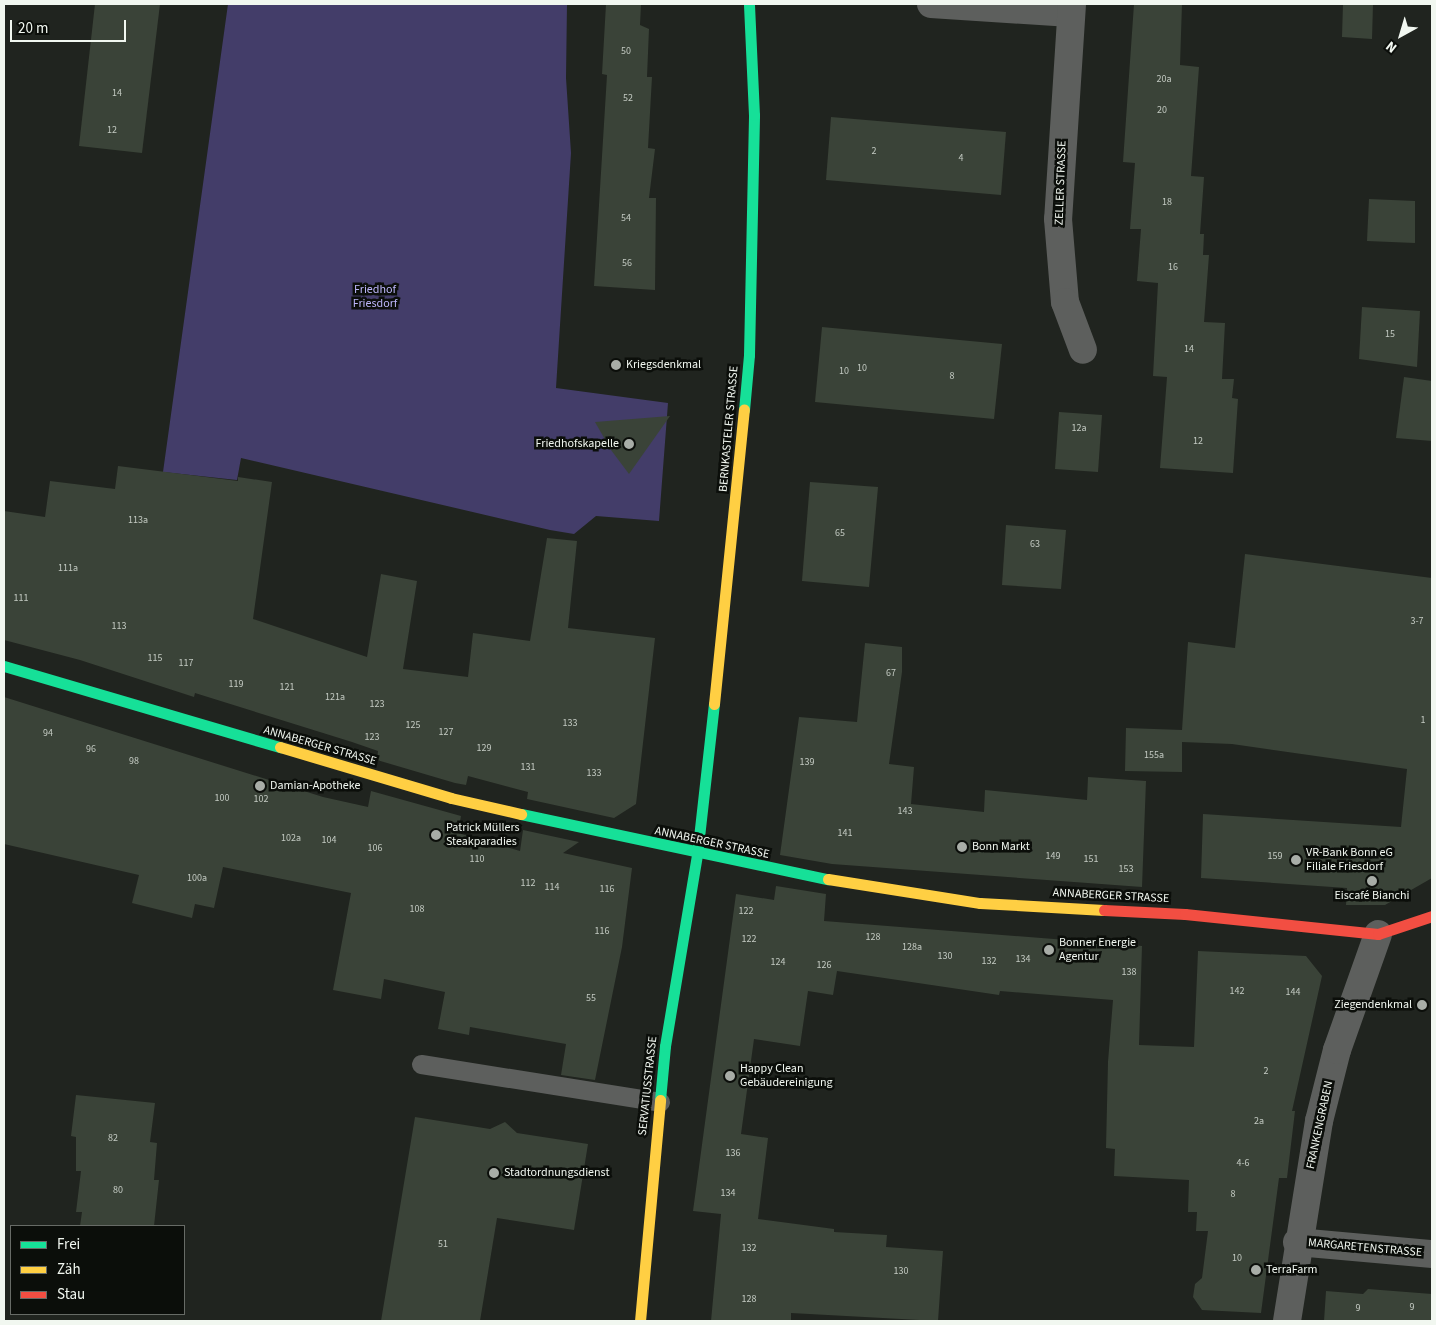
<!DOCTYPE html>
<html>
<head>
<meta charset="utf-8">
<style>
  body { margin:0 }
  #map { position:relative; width:1436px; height:1325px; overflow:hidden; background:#20241f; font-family:"Source Sans 3",sans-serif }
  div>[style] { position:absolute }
  .green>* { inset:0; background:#433d69 }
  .building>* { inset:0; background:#3a4338 }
  .lane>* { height:19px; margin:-9.5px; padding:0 9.5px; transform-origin:9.5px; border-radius:9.5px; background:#5d5f5d }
  .street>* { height:28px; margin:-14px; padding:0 14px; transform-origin:14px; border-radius:14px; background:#5d5f5d }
  .fast>* { height:11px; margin:-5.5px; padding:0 5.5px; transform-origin:5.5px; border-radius:5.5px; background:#16e098 }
  .slow>* { height:11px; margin:-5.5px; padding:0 5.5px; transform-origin:5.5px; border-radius:5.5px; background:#ffcf43 }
  .jam>* { height:11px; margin:-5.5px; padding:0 5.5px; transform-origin:5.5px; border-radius:5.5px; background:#f24e42 }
  .dots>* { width:14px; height:14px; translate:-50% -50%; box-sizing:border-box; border:2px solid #0b0e0a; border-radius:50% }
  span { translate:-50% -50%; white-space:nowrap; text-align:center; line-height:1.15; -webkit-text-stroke:5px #0b0e0a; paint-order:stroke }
  .number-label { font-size:10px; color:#c3cac2 }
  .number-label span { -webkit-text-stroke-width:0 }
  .street-label { font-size:12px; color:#f1f7f0 }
  .park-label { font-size:12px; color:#bdb6fa }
  .poi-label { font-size:12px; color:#f1f7f0 }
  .left { translate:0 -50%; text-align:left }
  .right { translate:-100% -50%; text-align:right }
  .frame { position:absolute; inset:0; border:5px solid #f1f7f0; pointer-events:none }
  .legend { position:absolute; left:10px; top:1225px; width:175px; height:90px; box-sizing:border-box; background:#0b0e0a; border:1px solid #676b66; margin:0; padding:6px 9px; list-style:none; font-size:15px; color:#f1f7f0 }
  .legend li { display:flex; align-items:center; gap:10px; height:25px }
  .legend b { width:25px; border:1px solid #676b66 }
  .north { position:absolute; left:1376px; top:10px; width:50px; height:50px; -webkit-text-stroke:4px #0b0e0a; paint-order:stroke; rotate:219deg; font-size:14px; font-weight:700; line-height:20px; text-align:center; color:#f1f7f0 }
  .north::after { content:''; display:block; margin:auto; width:18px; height:22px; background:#f1f7f0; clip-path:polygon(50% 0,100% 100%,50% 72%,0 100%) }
  .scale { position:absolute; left:10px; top:20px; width:116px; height:22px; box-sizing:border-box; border:2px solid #f1f7f0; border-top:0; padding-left:6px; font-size:15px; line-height:18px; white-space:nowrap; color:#f1f7f0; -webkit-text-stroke:4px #0b0e0a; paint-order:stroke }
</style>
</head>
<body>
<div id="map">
  <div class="green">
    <div style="clip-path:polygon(228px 4px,567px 4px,566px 78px,571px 153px,556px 388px,668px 403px,659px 521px,596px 516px,574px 534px,550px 530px,241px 458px,237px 480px,163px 472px)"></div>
  </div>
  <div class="building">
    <div style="clip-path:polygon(95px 4px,160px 4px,142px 153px,79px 146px)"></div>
    <div style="clip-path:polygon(606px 4px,641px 4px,640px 25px,649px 29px,647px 77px,652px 77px,648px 148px,655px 149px,649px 198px,656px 198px,655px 290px,594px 286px,607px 75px,602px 74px)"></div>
    <div style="clip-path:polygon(1134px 4px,1182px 4px,1180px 65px,1199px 67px,1191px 176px,1204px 177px,1200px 234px,1204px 234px,1203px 255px,1209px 255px,1204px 322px,1225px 323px,1222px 379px,1234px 379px,1232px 398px,1238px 399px,1233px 473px,1160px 468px,1167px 377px,1153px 376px,1158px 283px,1137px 281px,1141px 229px,1130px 229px,1135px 163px,1123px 162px)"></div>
    <div style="clip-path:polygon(1343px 4px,1373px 4px,1372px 39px,1342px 37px)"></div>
    <div style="clip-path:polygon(831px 117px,1006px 132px,1001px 195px,826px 180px)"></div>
    <div style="clip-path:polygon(1369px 199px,1415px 201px,1415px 243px,1367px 241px)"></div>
    <div style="clip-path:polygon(1362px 307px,1420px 311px,1417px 367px,1359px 359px)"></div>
    <div style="clip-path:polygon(822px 327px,1002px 344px,994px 419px,815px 402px)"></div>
    <div style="clip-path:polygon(1404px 377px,1432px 381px,1432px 441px,1396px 438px)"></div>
    <div style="clip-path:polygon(1059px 412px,1102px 415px,1098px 472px,1055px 469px)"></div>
    <div style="clip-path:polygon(670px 416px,629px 474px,611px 450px,595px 422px)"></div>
    <div style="clip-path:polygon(118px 466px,238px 481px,238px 477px,272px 482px,253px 619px,367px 657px,381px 574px,417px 581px,403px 669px,468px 677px,473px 633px,530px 641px,547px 538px,577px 541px,568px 628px,655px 638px,636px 804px,614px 818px,527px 799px,528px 792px,468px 776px,466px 785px,455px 783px,377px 760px,378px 751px,352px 742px,195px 693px,194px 697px,80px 660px,4px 640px,4px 511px,45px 517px,50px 481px,115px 489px)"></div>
    <div style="clip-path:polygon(810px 482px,878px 487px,869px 587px,802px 581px)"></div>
    <div style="clip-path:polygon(1006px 525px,1066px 530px,1061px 589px,1002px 585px)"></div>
    <div style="clip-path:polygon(1245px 554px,1432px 578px,1432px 878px,1385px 905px,1346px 905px,1347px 888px,1201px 878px,1203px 814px,1401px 827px,1407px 769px,1232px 744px,1182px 742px,1182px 772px,1125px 771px,1126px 728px,1182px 730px,1188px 642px,1235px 648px)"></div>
    <div style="clip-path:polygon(865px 643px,902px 647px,902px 672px,889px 764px,914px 767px,911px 804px,984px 812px,985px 790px,1087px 800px,1088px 777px,1146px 781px,1142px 887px,832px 864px,780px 855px,799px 717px,857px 722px)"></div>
    <div style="clip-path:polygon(4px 697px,323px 797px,368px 807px,371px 791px,461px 816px,458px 833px,520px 851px,523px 830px,579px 842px,563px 853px,632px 868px,622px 947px,595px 1080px,561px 1075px,566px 1044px,470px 1027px,469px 1035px,438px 1029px,445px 992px,384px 979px,381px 999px,333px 990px,351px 893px,223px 867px,214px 908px,195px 904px,192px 918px,132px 903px,139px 875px,4px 844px)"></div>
    <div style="clip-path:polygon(776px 886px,826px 894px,824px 921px,1142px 946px,1139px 1045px,1194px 1047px,1198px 951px,1306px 956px,1322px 976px,1292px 1111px,1295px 1111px,1287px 1178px,1279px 1178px,1261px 1313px,1202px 1310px,1193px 1297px,1195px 1284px,1202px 1278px,1208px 1231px,1196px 1231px,1197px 1212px,1188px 1212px,1189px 1180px,1114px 1176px,1115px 1149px,1106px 1148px,1108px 1062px,1113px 1000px,1000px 991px,999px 995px,837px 971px,833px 995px,808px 991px,800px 1046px,754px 1039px,741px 1134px,768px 1138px,758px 1219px,834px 1229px,834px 1232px,887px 1235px,886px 1247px,943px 1251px,938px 1321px,791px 1313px,791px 1321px,711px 1321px,721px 1214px,693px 1211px,736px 894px,774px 900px)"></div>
    <div style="clip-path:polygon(76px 1095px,155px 1103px,150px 1142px,157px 1143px,154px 1180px,159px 1180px,154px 1226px,80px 1226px,82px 1212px,76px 1212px,81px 1171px,76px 1171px,76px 1137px,71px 1136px)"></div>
    <div style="clip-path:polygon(415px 1117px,490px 1129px,505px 1122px,517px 1133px,588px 1144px,574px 1230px,497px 1218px,480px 1321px,381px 1321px)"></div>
    <div style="clip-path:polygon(1368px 1289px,1432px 1294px,1432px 1321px,1324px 1321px,1326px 1291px,1363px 1294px)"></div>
  </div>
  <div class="lane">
    <div style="left:421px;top:1064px;width:242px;rotate:9deg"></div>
  </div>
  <div class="street">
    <div style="left:931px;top:4px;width:140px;rotate:3.7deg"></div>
    <div style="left:1072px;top:4px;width:215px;rotate:93.7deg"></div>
    <div style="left:1058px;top:219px;width:83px;rotate:85.2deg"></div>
    <div style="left:1065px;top:302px;width:51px;rotate:69.4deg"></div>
    <div style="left:1297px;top:1242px;width:136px;rotate:5.1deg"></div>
    <div style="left:1287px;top:1321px;width:203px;rotate:-80.9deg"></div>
    <div style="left:1319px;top:1121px;width:73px;rotate:-75.8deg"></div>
    <div style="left:1337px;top:1050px;width:123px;rotate:-70.5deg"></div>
  </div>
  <div class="fast">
    <div style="left:744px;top:410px;width:55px;rotate:-84.8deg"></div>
    <div style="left:749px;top:355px;width:240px;rotate:-88.8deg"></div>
    <div style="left:754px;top:115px;width:111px;rotate:-92.6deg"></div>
    <div style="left:4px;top:666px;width:288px;rotate:16.4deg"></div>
    <div style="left:521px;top:814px;width:314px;rotate:12deg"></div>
    <div style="left:660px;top:1100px;width:54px;rotate:-84.7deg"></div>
    <div style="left:665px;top:1046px;width:194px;rotate:-80.5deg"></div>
    <div style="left:697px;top:855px;width:152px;rotate:-83.6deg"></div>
  </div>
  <div class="slow">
    <div style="left:714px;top:704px;width:296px;rotate:-84.2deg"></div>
    <div style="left:280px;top:747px;width:178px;rotate:16.6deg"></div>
    <div style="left:451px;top:798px;width:72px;rotate:12.9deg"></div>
    <div style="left:828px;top:879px;width:154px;rotate:9deg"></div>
    <div style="left:980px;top:903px;width:124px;rotate:3.2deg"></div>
    <div style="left:640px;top:1321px;width:222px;rotate:-84.8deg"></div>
  </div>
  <div class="jam">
    <div style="left:1104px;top:910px;width:81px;rotate:2.8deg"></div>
    <div style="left:1185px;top:914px;width:194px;rotate:5.9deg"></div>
    <div style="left:1378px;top:934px;width:57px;rotate:-18.4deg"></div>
  </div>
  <div class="dots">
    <div style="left:616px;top:365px;background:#a8ada7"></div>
    <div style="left:629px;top:444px;background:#a8ada7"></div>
    <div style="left:260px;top:786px;background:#a8ada7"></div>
    <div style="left:436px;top:835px;background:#a8ada7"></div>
    <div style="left:962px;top:847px;background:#a8ada7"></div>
    <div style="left:1296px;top:860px;background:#a8ada7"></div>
    <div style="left:1372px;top:881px;background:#a8ada7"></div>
    <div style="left:1049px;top:950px;background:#a8ada7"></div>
    <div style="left:1422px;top:1005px;background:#a8ada7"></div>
    <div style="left:730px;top:1076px;background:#a8ada7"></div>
    <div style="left:494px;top:1173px;background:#a8ada7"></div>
    <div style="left:1256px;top:1270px;background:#a8ada7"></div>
  </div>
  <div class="number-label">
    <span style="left:626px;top:52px">50</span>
    <span style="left:1164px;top:80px">20a</span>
    <span style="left:117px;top:94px">14</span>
    <span style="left:628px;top:99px">52</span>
    <span style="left:1162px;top:111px">20</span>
    <span style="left:112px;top:131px">12</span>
    <span style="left:874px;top:152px">2</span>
    <span style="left:961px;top:159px">4</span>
    <span style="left:1167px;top:203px">18</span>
    <span style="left:626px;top:219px">54</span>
    <span style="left:627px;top:264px">56</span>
    <span style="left:1173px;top:268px">16</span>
    <span style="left:1390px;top:335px">15</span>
    <span style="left:1189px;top:350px">14</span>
    <span style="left:862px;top:369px">10</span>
    <span style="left:844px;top:372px">10</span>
    <span style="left:952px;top:377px">8</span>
    <span style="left:1079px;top:429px">12a</span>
    <span style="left:1198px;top:442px">12</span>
    <span style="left:138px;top:521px">113a</span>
    <span style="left:840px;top:534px">65</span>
    <span style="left:1035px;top:545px">63</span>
    <span style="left:68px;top:569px">111a</span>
    <span style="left:21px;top:599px">111</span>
    <span style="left:1417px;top:622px">3-7</span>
    <span style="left:119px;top:627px">113</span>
    <span style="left:155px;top:659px">115</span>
    <span style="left:186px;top:664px">117</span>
    <span style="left:891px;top:674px">67</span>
    <span style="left:236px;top:685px">119</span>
    <span style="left:287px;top:688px">121</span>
    <span style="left:335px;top:698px">121a</span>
    <span style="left:377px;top:705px">123</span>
    <span style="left:1423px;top:721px">1</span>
    <span style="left:570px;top:724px">133</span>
    <span style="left:413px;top:726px">125</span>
    <span style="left:446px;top:733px">127</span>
    <span style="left:48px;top:734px">94</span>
    <span style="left:372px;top:738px">123</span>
    <span style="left:484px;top:749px">129</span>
    <span style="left:91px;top:750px">96</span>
    <span style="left:1154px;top:756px">155a</span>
    <span style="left:134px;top:762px">98</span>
    <span style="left:807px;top:763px">139</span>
    <span style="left:528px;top:768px">131</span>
    <span style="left:594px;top:774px">133</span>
    <span style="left:222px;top:799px">100</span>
    <span style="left:261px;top:800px">102</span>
    <span style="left:905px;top:812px">143</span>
    <span style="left:845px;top:834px">141</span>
    <span style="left:291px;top:839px">102a</span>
    <span style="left:329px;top:841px">104</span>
    <span style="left:375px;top:849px">106</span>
    <span style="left:1053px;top:857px">149</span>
    <span style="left:1275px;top:857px">159</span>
    <span style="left:477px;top:860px">110</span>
    <span style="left:1091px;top:860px">151</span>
    <span style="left:1126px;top:870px">153</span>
    <span style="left:197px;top:879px">100a</span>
    <span style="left:528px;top:884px">112</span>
    <span style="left:552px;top:888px">114</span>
    <span style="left:607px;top:890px">116</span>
    <span style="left:417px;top:910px">108</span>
    <span style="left:746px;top:912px">122</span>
    <span style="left:602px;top:932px">116</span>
    <span style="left:873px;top:938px">128</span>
    <span style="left:749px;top:940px">122</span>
    <span style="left:912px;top:948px">128a</span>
    <span style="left:945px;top:957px">130</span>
    <span style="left:1023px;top:960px">134</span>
    <span style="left:989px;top:962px">132</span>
    <span style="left:778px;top:963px">124</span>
    <span style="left:824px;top:966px">126</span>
    <span style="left:1129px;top:973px">138</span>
    <span style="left:1237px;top:992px">142</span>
    <span style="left:1293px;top:993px">144</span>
    <span style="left:591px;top:999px">55</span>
    <span style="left:1266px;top:1072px">2</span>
    <span style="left:1259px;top:1122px">2a</span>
    <span style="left:113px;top:1139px">82</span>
    <span style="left:733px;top:1154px">136</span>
    <span style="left:1243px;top:1164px">4-6</span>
    <span style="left:118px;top:1191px">80</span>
    <span style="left:728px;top:1194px">134</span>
    <span style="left:1233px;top:1195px">8</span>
    <span style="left:443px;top:1245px">51</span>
    <span style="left:749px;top:1249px">132</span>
    <span style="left:1237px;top:1259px">10</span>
    <span style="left:901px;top:1272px">130</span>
    <span style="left:749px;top:1300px">128</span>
    <span style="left:1412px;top:1308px">9</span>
    <span style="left:1358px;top:1309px">9</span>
  </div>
  <div class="street-label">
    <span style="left:1061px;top:183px;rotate:-88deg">ZELLER STRASSE</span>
    <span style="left:729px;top:429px;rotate:-85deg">BERNKASTELER STRASSE</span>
    <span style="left:320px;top:746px;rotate:16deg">ANNABERGER STRASSE</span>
    <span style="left:712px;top:843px;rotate:12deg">ANNABERGER STRASSE</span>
    <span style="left:1111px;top:896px;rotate:3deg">ANNABERGER STRASSE</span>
    <span style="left:648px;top:1086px;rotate:-84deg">SERVATIUSSTRASSE</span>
    <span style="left:1320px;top:1125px;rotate:-78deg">FRANKENGRABEN</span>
    <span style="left:1365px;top:1248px;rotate:5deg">MARGARETENSTRASSE</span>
  </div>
  <div class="park-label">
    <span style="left:375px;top:297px">Friedhof<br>Friesdorf</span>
  </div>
  <div class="poi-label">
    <span class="left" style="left:626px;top:365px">Kriegsdenkmal</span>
    <span class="right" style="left:619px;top:444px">Friedhofskapelle</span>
    <span class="left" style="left:270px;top:786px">Damian-Apotheke</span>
    <span class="left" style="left:446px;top:835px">Patrick Müllers<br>Steakparadies</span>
    <span class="left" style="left:972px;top:847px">Bonn Markt</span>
    <span class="left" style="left:1306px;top:860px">VR-Bank Bonn eG<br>Filiale Friesdorf</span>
    <span style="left:1372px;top:896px">Eiscafé Bianchi</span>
    <span class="left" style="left:1059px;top:950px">Bonner Energie<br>Agentur</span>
    <span class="right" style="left:1412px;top:1005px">Ziegendenkmal</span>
    <span class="left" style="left:740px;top:1076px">Happy Clean<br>Gebäudereinigung</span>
    <span class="left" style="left:504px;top:1173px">Stadtordnungsdienst</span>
    <span class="left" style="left:1266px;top:1270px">TerraFarm</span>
  </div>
  <div class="frame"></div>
  <ul class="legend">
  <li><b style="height:6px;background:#16e098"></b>Frei</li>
  <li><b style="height:6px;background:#ffcf43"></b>Zäh</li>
  <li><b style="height:6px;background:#f24e42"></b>Stau</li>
  </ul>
  <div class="north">N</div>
  <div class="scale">20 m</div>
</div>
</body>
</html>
